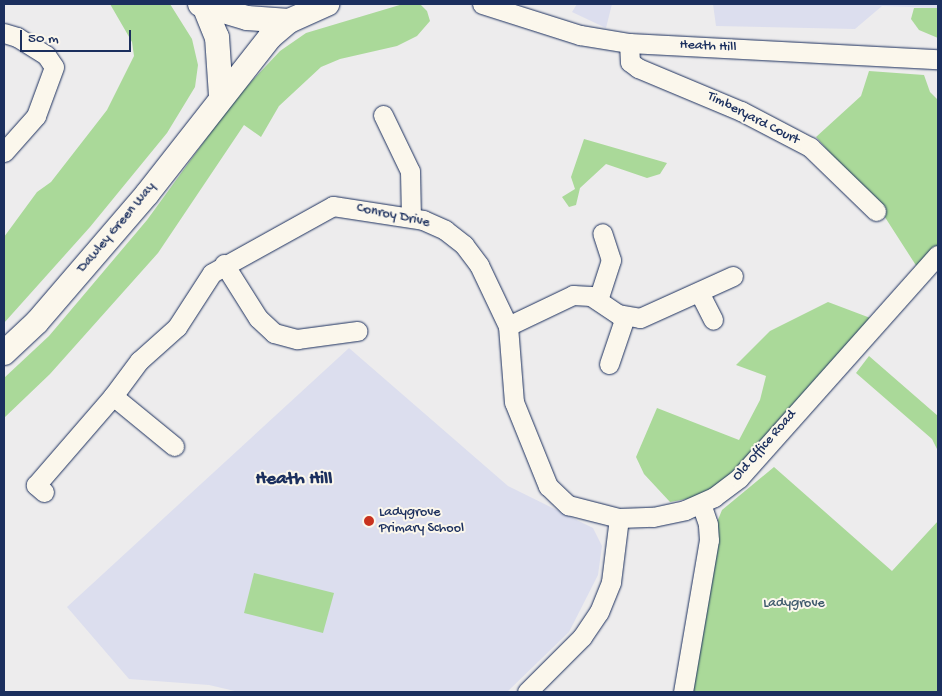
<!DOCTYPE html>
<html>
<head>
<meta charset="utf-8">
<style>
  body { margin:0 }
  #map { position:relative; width:942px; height:696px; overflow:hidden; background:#edeced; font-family:"Gochi Hand",sans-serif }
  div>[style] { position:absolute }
  .built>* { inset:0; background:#dcdeee }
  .green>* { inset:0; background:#aad999 }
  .roads { filter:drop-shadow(0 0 1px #1b2f5e) drop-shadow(0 0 1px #1b2f5e) }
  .minor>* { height:19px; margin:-9.5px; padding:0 9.5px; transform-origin:9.5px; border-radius:9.5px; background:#fbf7ec }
  .major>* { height:24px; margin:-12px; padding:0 12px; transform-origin:12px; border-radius:12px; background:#fbf7ec }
  .dots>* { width:14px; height:14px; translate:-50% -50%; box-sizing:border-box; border:2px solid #fbf7ec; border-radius:50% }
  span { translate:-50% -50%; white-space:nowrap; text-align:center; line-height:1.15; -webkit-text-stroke:4px #fbf7ec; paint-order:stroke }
  .street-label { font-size:14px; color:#1b2f5e }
  .poi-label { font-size:14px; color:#1b2f5e }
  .left { translate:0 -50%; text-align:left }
  .park-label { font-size:14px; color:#3f5a6d }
  .district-label { font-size:19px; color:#1b2f5e; font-weight:700 }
  .frame { position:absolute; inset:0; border:5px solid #1b2f5e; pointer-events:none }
  .scale { position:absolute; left:20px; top:30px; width:111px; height:22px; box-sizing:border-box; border:2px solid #1b2f5e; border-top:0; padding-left:6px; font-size:15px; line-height:18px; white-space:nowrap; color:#1b2f5e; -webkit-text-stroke:4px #fbf7ec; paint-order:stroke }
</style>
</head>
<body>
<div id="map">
  <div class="built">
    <div style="clip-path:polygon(577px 4px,612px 4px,606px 28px,572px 12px)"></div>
    <div style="clip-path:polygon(713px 4px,938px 4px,938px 8px,882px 6px,855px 29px,716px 26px)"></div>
    <div style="clip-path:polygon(349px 348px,508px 486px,593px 528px,602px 546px,598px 575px,569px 632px,507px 692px,239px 692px,209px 685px,129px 679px,67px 607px)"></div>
  </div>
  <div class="green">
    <div style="clip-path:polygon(110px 4px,170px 4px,192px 39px,198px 65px,195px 87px,167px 133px,90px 227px,4px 323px,4px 237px,37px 192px,51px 182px,107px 110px,134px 56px,132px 42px)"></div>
    <div style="clip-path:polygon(403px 4px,420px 4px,427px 11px,430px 21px,417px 36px,397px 46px,340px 59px,321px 67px,279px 106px,261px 137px,244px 125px,158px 253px,50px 374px,4px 418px,4px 378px,49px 336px,147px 220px,235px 99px,280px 51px,306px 33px)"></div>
    <div style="clip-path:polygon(914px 8px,938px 8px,938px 38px,919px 30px,911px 19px)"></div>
    <div style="clip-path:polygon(869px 71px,924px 75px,930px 92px,938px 100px,938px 248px,917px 267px,881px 211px,816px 137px,861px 96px)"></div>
    <div style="clip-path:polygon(584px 139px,667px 163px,660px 174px,647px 178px,606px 164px,580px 188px,576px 205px,569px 207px,562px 197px,575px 189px,571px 177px)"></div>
    <div style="clip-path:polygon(828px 302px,873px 319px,732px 474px,698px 497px,670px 502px,644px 474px,636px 457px,657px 408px,739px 440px,760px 400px,766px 376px,736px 365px,770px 331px)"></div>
    <div style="clip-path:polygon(869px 356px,938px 416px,938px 451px,932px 439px,856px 373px)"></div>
    <div style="clip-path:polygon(774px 467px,892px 571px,938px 521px,938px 692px,690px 692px,715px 527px,722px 510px)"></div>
    <div style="clip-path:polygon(254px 573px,334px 593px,323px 633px,244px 613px)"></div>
  </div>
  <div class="roads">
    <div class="minor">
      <div style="left:482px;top:4px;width:103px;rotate:17.6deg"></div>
      <div style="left:580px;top:35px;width:50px;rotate:9.3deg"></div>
      <div style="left:629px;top:43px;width:309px;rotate:3deg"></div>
      <div style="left:4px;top:33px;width:14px;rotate:17deg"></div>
      <div style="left:17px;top:37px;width:34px;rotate:32deg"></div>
      <div style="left:46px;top:55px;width:14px;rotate:56deg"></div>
      <div style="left:54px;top:67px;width:52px;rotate:110.2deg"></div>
      <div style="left:36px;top:116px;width:48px;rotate:131.6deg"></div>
      <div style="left:629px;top:43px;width:19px;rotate:87deg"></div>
      <div style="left:630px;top:62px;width:10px;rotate:37deg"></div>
      <div style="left:638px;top:68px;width:112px;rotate:22.7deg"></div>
      <div style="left:741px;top:111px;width:78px;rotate:27.6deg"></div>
      <div style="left:810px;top:147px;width:92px;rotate:44.1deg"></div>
      <div style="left:383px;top:115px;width:62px;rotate:64.3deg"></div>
      <div style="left:410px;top:171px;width:46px;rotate:88.8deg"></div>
      <div style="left:224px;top:264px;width:64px;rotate:57.8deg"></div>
      <div style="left:258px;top:318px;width:22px;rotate:43deg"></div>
      <div style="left:274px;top:333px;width:24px;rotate:15deg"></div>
      <div style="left:297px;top:339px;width:61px;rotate:-7.6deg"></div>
      <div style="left:699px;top:292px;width:31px;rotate:63deg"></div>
      <div style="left:598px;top:300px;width:42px;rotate:-72deg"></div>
      <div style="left:611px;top:260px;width:28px;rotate:-108deg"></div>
      <div style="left:508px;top:326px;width:72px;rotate:-25.5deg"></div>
      <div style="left:573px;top:295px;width:18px;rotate:3deg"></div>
      <div style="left:591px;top:296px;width:32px;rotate:34deg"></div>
      <div style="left:618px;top:314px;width:22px;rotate:10deg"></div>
      <div style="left:640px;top:318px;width:102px;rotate:-24.3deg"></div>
      <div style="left:609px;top:364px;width:50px;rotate:-71.2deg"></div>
      <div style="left:113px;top:396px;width:79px;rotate:39.3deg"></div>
      <div style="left:44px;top:492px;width:11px;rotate:-139deg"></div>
      <div style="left:36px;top:485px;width:118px;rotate:-49.1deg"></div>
      <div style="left:113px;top:396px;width:44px;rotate:-53.4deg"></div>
      <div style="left:139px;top:361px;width:51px;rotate:-41.8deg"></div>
      <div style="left:177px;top:327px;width:64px;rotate:-57.1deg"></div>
      <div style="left:212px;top:273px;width:138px;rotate:-29deg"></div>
      <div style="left:333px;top:206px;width:91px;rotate:8.8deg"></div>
      <div style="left:423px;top:220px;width:24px;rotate:24deg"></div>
      <div style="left:445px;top:230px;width:24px;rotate:38deg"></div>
      <div style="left:464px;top:245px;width:25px;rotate:53deg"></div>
      <div style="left:479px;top:265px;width:68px;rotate:64.6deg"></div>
      <div style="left:508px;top:326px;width:76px;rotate:85.5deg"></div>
      <div style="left:514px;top:402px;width:91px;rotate:68deg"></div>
      <div style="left:548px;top:486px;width:28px;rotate:44deg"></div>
      <div style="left:568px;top:505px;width:53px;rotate:14.3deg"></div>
      <div style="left:619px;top:518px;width:34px;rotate:-2deg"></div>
      <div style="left:653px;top:517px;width:33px;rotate:-12deg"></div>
      <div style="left:685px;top:510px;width:32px;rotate:-24deg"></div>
      <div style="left:714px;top:497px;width:31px;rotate:-37deg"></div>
      <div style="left:739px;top:478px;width:299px;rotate:-48.3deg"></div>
      <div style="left:527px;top:692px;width:78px;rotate:-45deg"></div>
      <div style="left:582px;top:637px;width:30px;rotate:-56deg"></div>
      <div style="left:599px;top:612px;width:32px;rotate:-68deg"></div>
      <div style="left:611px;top:582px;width:64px;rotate:-82.9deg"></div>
      <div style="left:683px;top:692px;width:154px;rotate:-80.3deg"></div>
      <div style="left:709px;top:540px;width:16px;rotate:-94deg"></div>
      <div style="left:708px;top:524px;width:21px;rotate:-109deg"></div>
    </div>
    <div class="major">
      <div style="left:200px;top:4px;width:49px;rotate:16.6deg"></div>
      <div style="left:247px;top:18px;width:42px;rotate:4.1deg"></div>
      <div style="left:289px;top:21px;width:42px;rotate:-24.1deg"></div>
      <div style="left:205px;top:8px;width:31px;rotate:68deg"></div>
      <div style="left:217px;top:37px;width:59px;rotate:86.1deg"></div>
      <div style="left:4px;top:353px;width:45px;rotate:-43.2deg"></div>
      <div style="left:37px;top:322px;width:169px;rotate:-49.3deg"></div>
      <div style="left:147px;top:194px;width:199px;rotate:-51.9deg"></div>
      <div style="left:270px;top:37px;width:25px;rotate:-40deg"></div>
    </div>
  </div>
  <div class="dots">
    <div style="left:369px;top:521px;background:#c8321e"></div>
  </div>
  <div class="street-label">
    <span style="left:708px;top:47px;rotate:3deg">Heath Hill</span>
    <span style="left:753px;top:119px;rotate:27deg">Timberyard Court</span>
    <span style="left:393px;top:216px;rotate:12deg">Conroy Drive</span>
    <span style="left:117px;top:228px;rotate:-50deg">Dawley Green Way</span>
    <span style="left:765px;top:446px;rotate:-49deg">Old Office Road</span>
  </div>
  <div class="poi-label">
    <span class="left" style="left:379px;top:521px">Ladygrove<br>Primary School</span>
  </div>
  <div class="park-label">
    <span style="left:794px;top:604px">Ladygrove</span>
  </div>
  <div class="district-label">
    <span style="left:294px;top:480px">Heath Hill</span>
  </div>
  <div class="frame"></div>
  <div class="scale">50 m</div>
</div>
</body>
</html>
